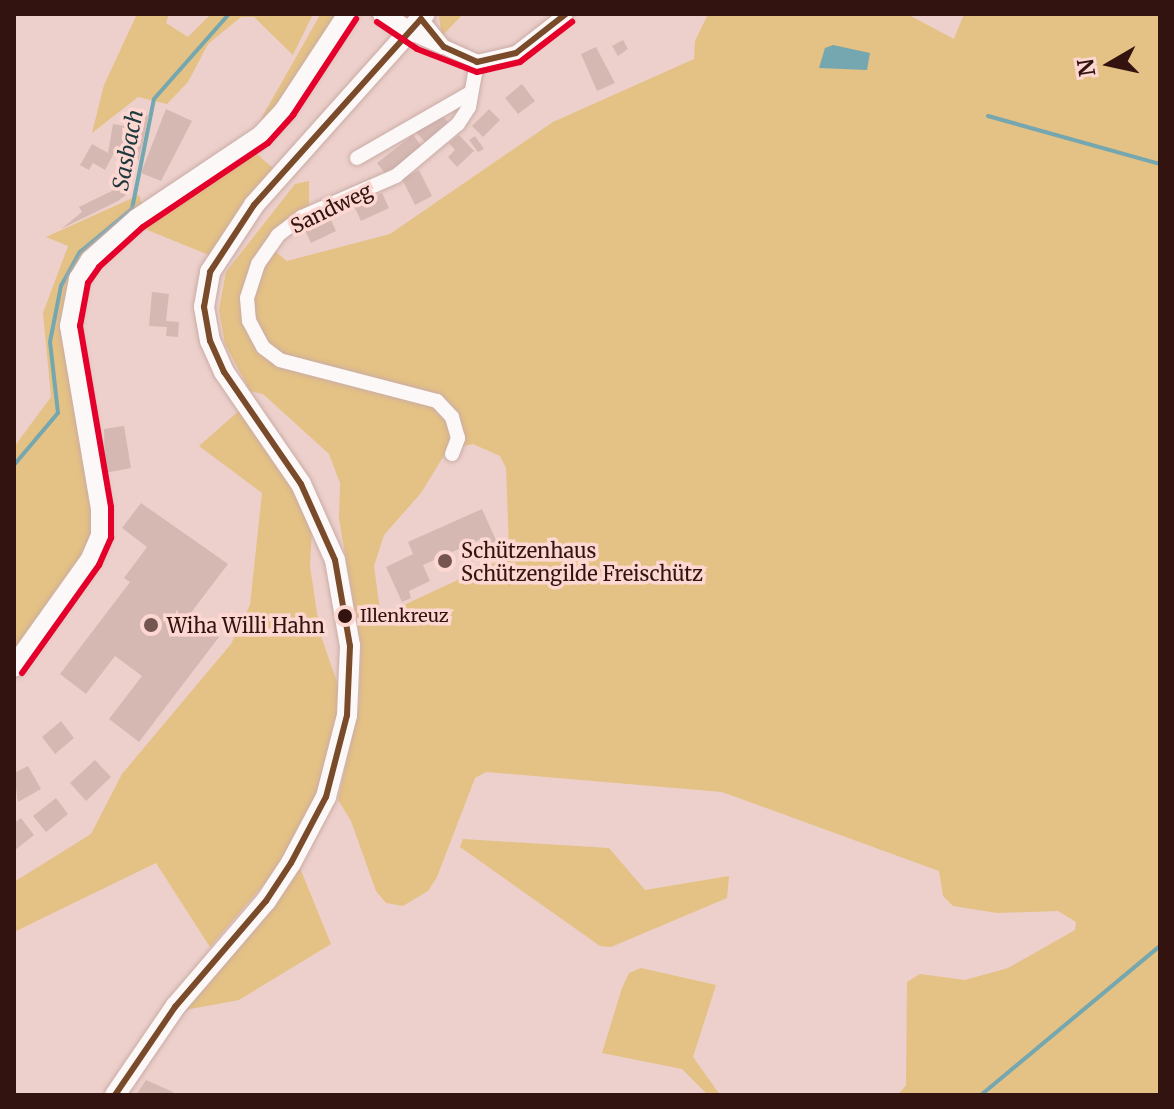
<!DOCTYPE html>
<html>
<head>
<meta charset="utf-8">
<style>
  body { margin:0 }
  #map { position:relative; width:1174px; height:1109px; overflow:hidden; background:#edd0cb; font-family:Merriweather,serif }
  div>[style] { position:absolute }
  .green>* { inset:0; background:#e4c184 }
  .water>* { inset:0; background:#74a7af }
  .stream>* { height:4px; margin:-2px; padding:0 2px; transform-origin:2px; border-radius:2px; background:#74a7af }
  .building>* { inset:0; background:#d6b8b3 }
  .roads { filter:drop-shadow(0 0 2px #c9aca7) drop-shadow(0 0 2px #c9aca7) }
  .minor>* { height:14px; margin:-7px; padding:0 7px; transform-origin:7px; border-radius:7px; background:#fcf8f7 }
  .secondary>* { height:20px; margin:-10px; padding:0 10px; transform-origin:10px; border-radius:10px; background:#fcf8f7 }
  .bus-1>* { height:6px; margin:-3px; padding:0 3px; transform-origin:3px; border-radius:3px; background:#7a4b2a }
  .bus-2>* { height:6px; margin:-3px; padding:0 3px; transform-origin:3px; border-radius:3px; background:#e4002b }
  .dots>* { width:22px; height:22px; translate:-50% -50%; box-sizing:border-box; border:4px solid #fdd7d1; border-radius:50% }
  span { translate:-50% -50%; white-space:nowrap; text-align:center; line-height:1.15; -webkit-text-stroke:7px #fdd7d1; paint-order:stroke }
  .bus-label { font-size:18px; color:#33130f }
  .left { translate:0 -50%; text-align:left }
  .street-label { font-size:20px; color:#33130f }
  .poi-label { font-size:20px; color:#33130f }
  .water-label { font-size:22px; color:#1e393e; font-style:italic }
  .frame { position:absolute; inset:0; border:16px solid #33130f; pointer-events:none }
  .north { position:absolute; left:1070px; top:24px; width:80px; height:80px; -webkit-text-stroke:6px #fdd7d1; paint-order:stroke; rotate:261deg; font-size:22px; font-weight:700; line-height:32px; text-align:center; color:#33130f }
  .north::after { content:''; display:block; margin:auto; width:28px; height:36px; background:#33130f; clip-path:polygon(50% 0,100% 100%,50% 72%,0 100%) }
</style>
</head>
<body>
<div id="map">
  <div class="green">
    <div style="clip-path:polygon(137px 14px,169px 14px,166px 23px,188px 37px,211px 14px,313px 14px,293px 55px,254px 17px,241px 17px,208px 44px,188px 82px,167px 104px,138px 97px,92px 133px,104px 85px)"></div>
    <div style="clip-path:polygon(337px 14px,295px 86px,261px 128px,262px 117px,320px 15px)"></div>
    <div style="clip-path:polygon(442px 14px,463px 14px,442px 36px,439px 17px)"></div>
    <div style="clip-path:polygon(evenodd,708px 14px,907px 14px,954px 39px,964px 14px,1160px 14px,1160px 1095px,898px 1095px,906px 1085px,907px 982px,920px 974px,965px 980px,1008px 968px,1075px 930px,1076px 922px,1058px 911px,997px 913px,953px 906px,943px 896px,939px 871px,722px 792px,486px 772px,475px 778px,437px 877px,428px 891px,403px 906px,386px 903px,376px 891px,351px 821px,338px 800px,359px 705px,361px 646px,339px 519px,340px 483px,329px 454px,263px 394px,250px 391px,225px 344px,219px 310px,226px 272px,295px 184px,309px 181px,309px 206px,267px 245px,287px 261px,390px 234px,553px 122px,694px 59px,695px 41px,708px 14px,473px 444px,500px 456px,506px 468px,509px 549px,503px 559px,391px 611px,380px 610px,374px 566px,384px 535px,421px 493px,448px 449px,473px 444px)"></div>
    <div style="clip-path:polygon(256px 153px,275px 170px,209px 255px,140px 227px)"></div>
    <div style="clip-path:polygon(139px 195px,142px 204px,65px 302px,97px 510px,87px 555px,14px 656px,14px 447px,51px 397px,43px 313px,68px 246px,46px 237px)"></div>
    <div style="clip-path:polygon(241px 409px,296px 492px,312px 528px,310px 566px,320px 633px,340px 691px,335px 738px,306px 823px,288px 856px,210px 947px,156px 863px,14px 932px,14px 882px,91px 834px,122px 774px,231px 644px,250px 605px,262px 493px,199px 446px)"></div>
    <div style="clip-path:polygon(463px 839px,609px 848px,645px 890px,729px 876px,727px 898px,611px 947px,600px 946px,460px 847px)"></div>
    <div style="clip-path:polygon(300px 868px,331px 944px,239px 1000px,185px 1010px,262px 921px)"></div>
    <div style="clip-path:polygon(641px 968px,716px 985px,693px 1057px,720px 1095px,708px 1095px,682px 1069px,602px 1053px,622px 988px,629px 973px)"></div>
  </div>
  <div class="water">
    <div style="clip-path:polygon(833px 45px,870px 53px,867px 70px,819px 68px,825px 48px)"></div>
  </div>
  <div class="stream">
    <div style="left:988px;top:116px;width:179px;rotate:15.6deg"></div>
    <div style="left:14px;top:465px;width:68px;rotate:-49.8deg"></div>
    <div style="left:58px;top:413px;width:71px;rotate:-96.4deg"></div>
    <div style="left:50px;top:342px;width:57px;rotate:-78.9deg"></div>
    <div style="left:61px;top:286px;width:39px;rotate:-61deg"></div>
    <div style="left:80px;top:252px;width:67px;rotate:-39.6deg"></div>
    <div style="left:132px;top:209px;width:112px;rotate:-78.7deg"></div>
    <div style="left:154px;top:99px;width:113px;rotate:-48.6deg"></div>
    <div style="left:981px;top:1095px;width:233px;rotate:-39.8deg"></div>
  </div>
  <div class="building">
    <div style="clip-path:polygon(623px 40px,628px 49px,618px 56px,612px 46px)"></div>
    <div style="clip-path:polygon(596px 47px,615px 83px,597px 91px,581px 54px)"></div>
    <div style="clip-path:polygon(522px 84px,535px 101px,518px 114px,505px 98px)"></div>
    <div style="clip-path:polygon(166px 109px,192px 121px,161px 181px,141px 173px)"></div>
    <div style="clip-path:polygon(489px 109px,500px 120px,483px 137px,472px 126px)"></div>
    <div style="clip-path:polygon(135px 111px,149px 116px,138px 163px,113px 155px,105px 170px,93px 163px,89px 170px,80px 165px,92px 144px,108px 153px,113px 124px,130px 127px)"></div>
    <div style="clip-path:polygon(439px 112px,448px 122px,425px 142px,416px 132px)"></div>
    <div style="clip-path:polygon(413px 135px,422px 147px,386px 175px,377px 163px)"></div>
    <div style="clip-path:polygon(459px 135px,474px 151px,457px 167px,448px 157px,455px 150px,449px 143px)"></div>
    <div style="clip-path:polygon(475px 136px,484px 149px,478px 152px,469px 140px)"></div>
    <div style="clip-path:polygon(419px 170px,432px 196px,415px 205px,402px 179px)"></div>
    <div style="clip-path:polygon(122px 186px,127px 194px,118px 201px,61px 229px,82px 212px,79px 207px)"></div>
    <div style="clip-path:polygon(382px 193px,389px 208px,361px 221px,354px 206px)"></div>
    <div style="clip-path:polygon(330px 218px,336px 231px,311px 243px,305px 230px)"></div>
    <div style="clip-path:polygon(152px 292px,169px 294px,166px 321px,179px 322px,178px 337px,166px 336px,167px 327px,149px 326px)"></div>
    <div style="clip-path:polygon(124px 426px,131px 468px,105px 473px,104px 429px)"></div>
    <div style="clip-path:polygon(141px 503px,228px 564px,190px 614px,219px 637px,139px 742px,109px 719px,142px 676px,115px 656px,86px 694px,60px 674px,130px 582px,124px 578px,147px 547px,122px 528px)"></div>
    <div style="clip-path:polygon(482px 509px,500px 549px,487px 554px,481px 539px,423px 565px,430px 581px,409px 591px,411px 598px,402px 602px,386px 567px,413px 554px,408px 542px)"></div>
    <div style="clip-path:polygon(61px 721px,74px 738px,55px 754px,42px 737px)"></div>
    <div style="clip-path:polygon(95px 760px,111px 777px,86px 801px,70px 783px)"></div>
    <div style="clip-path:polygon(28px 766px,41px 789px,18px 802px,14px 773px)"></div>
    <div style="clip-path:polygon(56px 798px,68px 814px,46px 832px,33px 816px)"></div>
    <div style="clip-path:polygon(21px 818px,34px 835px,14px 851px,14px 823px)"></div>
    <div style="clip-path:polygon(146px 1080px,173px 1092px,172px 1095px,136px 1095px)"></div>
  </div>
  <div class="roads">
    <div class="minor">
      <div style="left:421px;top:19px;width:36px;rotate:51deg"></div>
      <div style="left:444px;top:47px;width:36px;rotate:24deg"></div>
      <div style="left:477px;top:62px;width:40px;rotate:-13deg"></div>
      <div style="left:516px;top:53px;width:63px;rotate:-38deg"></div>
      <div style="left:409px;top:32px;width:37px;rotate:24deg"></div>
      <div style="left:357px;top:158px;width:130px;rotate:-29.9deg"></div>
      <div style="left:452px;top:454px;width:17px;rotate:-69deg"></div>
      <div style="left:458px;top:438px;width:22px;rotate:-106deg"></div>
      <div style="left:452px;top:417px;width:22px;rotate:-133deg"></div>
      <div style="left:437px;top:401px;width:162px;rotate:-165.4deg"></div>
      <div style="left:280px;top:360px;width:21px;rotate:-143deg"></div>
      <div style="left:263px;top:347px;width:30px;rotate:-118deg"></div>
      <div style="left:249px;top:321px;width:23px;rotate:-95deg"></div>
      <div style="left:247px;top:298px;width:36px;rotate:-72deg"></div>
      <div style="left:258px;top:264px;width:35px;rotate:-55deg"></div>
      <div style="left:278px;top:235px;width:30px;rotate:-37deg"></div>
      <div style="left:302px;top:217px;width:103px;rotate:-23.6deg"></div>
      <div style="left:396px;top:176px;width:81px;rotate:-40deg"></div>
      <div style="left:458px;top:124px;width:20px;rotate:-57deg"></div>
      <div style="left:469px;top:107px;width:46px;rotate:-79.9deg"></div>
    </div>
    <div class="secondary">
      <div style="left:383px;top:14px;width:32px;rotate:35deg"></div>
      <div style="left:14px;top:667px;width:133px;rotate:-54.5deg"></div>
      <div style="left:91px;top:559px;width:25px;rotate:-67deg"></div>
      <div style="left:101px;top:536px;width:27px;rotate:-90deg"></div>
      <div style="left:101px;top:509px;width:186px;rotate:-99.6deg"></div>
      <div style="left:70px;top:326px;width:48px;rotate:-79.2deg"></div>
      <div style="left:79px;top:279px;width:22px;rotate:-58deg"></div>
      <div style="left:91px;top:260px;width:62px;rotate:-41.7deg"></div>
      <div style="left:137px;top:219px;width:149px;rotate:-33.8deg"></div>
      <div style="left:261px;top:136px;width:35px;rotate:-47deg"></div>
      <div style="left:285px;top:110px;width:115px;rotate:-56.7deg"></div>
      <div style="left:115px;top:1095px;width:107px;rotate:-55.7deg"></div>
      <div style="left:175px;top:1007px;width:140px;rotate:-49.4deg"></div>
      <div style="left:266px;top:901px;width:45px;rotate:-56.7deg"></div>
      <div style="left:291px;top:863px;width:75px;rotate:-62.1deg"></div>
      <div style="left:326px;top:797px;width:85px;rotate:-75.6deg"></div>
      <div style="left:347px;top:715px;width:69px;rotate:-87.5deg"></div>
      <div style="left:350px;top:646px;width:87px;rotate:-99.9deg"></div>
      <div style="left:335px;top:560px;width:83px;rotate:-114.1deg"></div>
      <div style="left:301px;top:484px;width:136px;rotate:-124.5deg"></div>
      <div style="left:224px;top:372px;width:34px;rotate:-114deg"></div>
      <div style="left:210px;top:341px;width:35px;rotate:-100deg"></div>
      <div style="left:204px;top:307px;width:36px;rotate:-80deg"></div>
      <div style="left:210px;top:272px;width:80px;rotate:-56.7deg"></div>
      <div style="left:254px;top:205px;width:256px;rotate:-48.2deg"></div>
    </div>
  </div>
  <div class="bus-1">
    <div style="left:115px;top:1095px;width:107px;rotate:-55.7deg"></div>
    <div style="left:175px;top:1007px;width:140px;rotate:-49.4deg"></div>
    <div style="left:266px;top:901px;width:45px;rotate:-56.7deg"></div>
    <div style="left:291px;top:863px;width:75px;rotate:-62.1deg"></div>
    <div style="left:326px;top:797px;width:85px;rotate:-75.6deg"></div>
    <div style="left:347px;top:715px;width:69px;rotate:-87.5deg"></div>
    <div style="left:350px;top:646px;width:87px;rotate:-99.9deg"></div>
    <div style="left:335px;top:560px;width:83px;rotate:-114.1deg"></div>
    <div style="left:301px;top:484px;width:136px;rotate:-124.5deg"></div>
    <div style="left:224px;top:372px;width:34px;rotate:-114deg"></div>
    <div style="left:210px;top:341px;width:35px;rotate:-100deg"></div>
    <div style="left:204px;top:307px;width:36px;rotate:-80deg"></div>
    <div style="left:210px;top:272px;width:80px;rotate:-56.7deg"></div>
    <div style="left:254px;top:205px;width:250px;rotate:-48.1deg"></div>
    <div style="left:421px;top:19px;width:36px;rotate:51deg"></div>
    <div style="left:444px;top:47px;width:36px;rotate:24deg"></div>
    <div style="left:477px;top:62px;width:40px;rotate:-13deg"></div>
    <div style="left:516px;top:53px;width:63px;rotate:-38deg"></div>
  </div>
  <div class="bus-2">
    <div style="left:377px;top:22px;width:48px;rotate:34deg"></div>
    <div style="left:417px;top:49px;width:64px;rotate:21deg"></div>
    <div style="left:477px;top:72px;width:44px;rotate:-13.1deg"></div>
    <div style="left:520px;top:62px;width:66px;rotate:-37.6deg"></div>
    <div style="left:22px;top:673px;width:133px;rotate:-54.5deg"></div>
    <div style="left:99px;top:565px;width:30px;rotate:-66deg"></div>
    <div style="left:111px;top:538px;width:31px;rotate:-90deg"></div>
    <div style="left:111px;top:507px;width:184px;rotate:-99.7deg"></div>
    <div style="left:80px;top:326px;width:44px;rotate:-79.5deg"></div>
    <div style="left:88px;top:283px;width:19px;rotate:-55deg"></div>
    <div style="left:99px;top:267px;width:59px;rotate:-42.3deg"></div>
    <div style="left:143px;top:227px;width:151px;rotate:-33.9deg"></div>
    <div style="left:268px;top:143px;width:38px;rotate:-48deg"></div>
    <div style="left:293px;top:115px;width:115px;rotate:-56.7deg"></div>
  </div>
  <div class="dots">
    <div style="left:445px;top:561px;background:#745551"></div>
    <div style="left:345px;top:616px;background:#33130f"></div>
    <div style="left:151px;top:625px;background:#745551"></div>
  </div>
  <div class="bus-label">
    <span class="left" style="left:360px;top:616px">Illenkreuz</span>
  </div>
  <div class="street-label">
    <span style="left:331px;top:208px;rotate:-26deg">Sandweg</span>
  </div>
  <div class="poi-label">
    <span class="left" style="left:461px;top:562px">Schützenhaus<br>Schützengilde Freischütz</span>
    <span class="left" style="left:167px;top:625px">Wiha Willi Hahn</span>
  </div>
  <div class="water-label">
    <span style="left:128px;top:150px;rotate:-79deg">Sasbach</span>
  </div>
  <div class="frame"></div>
  <div class="north">N</div>
</div>
</body>
</html>
